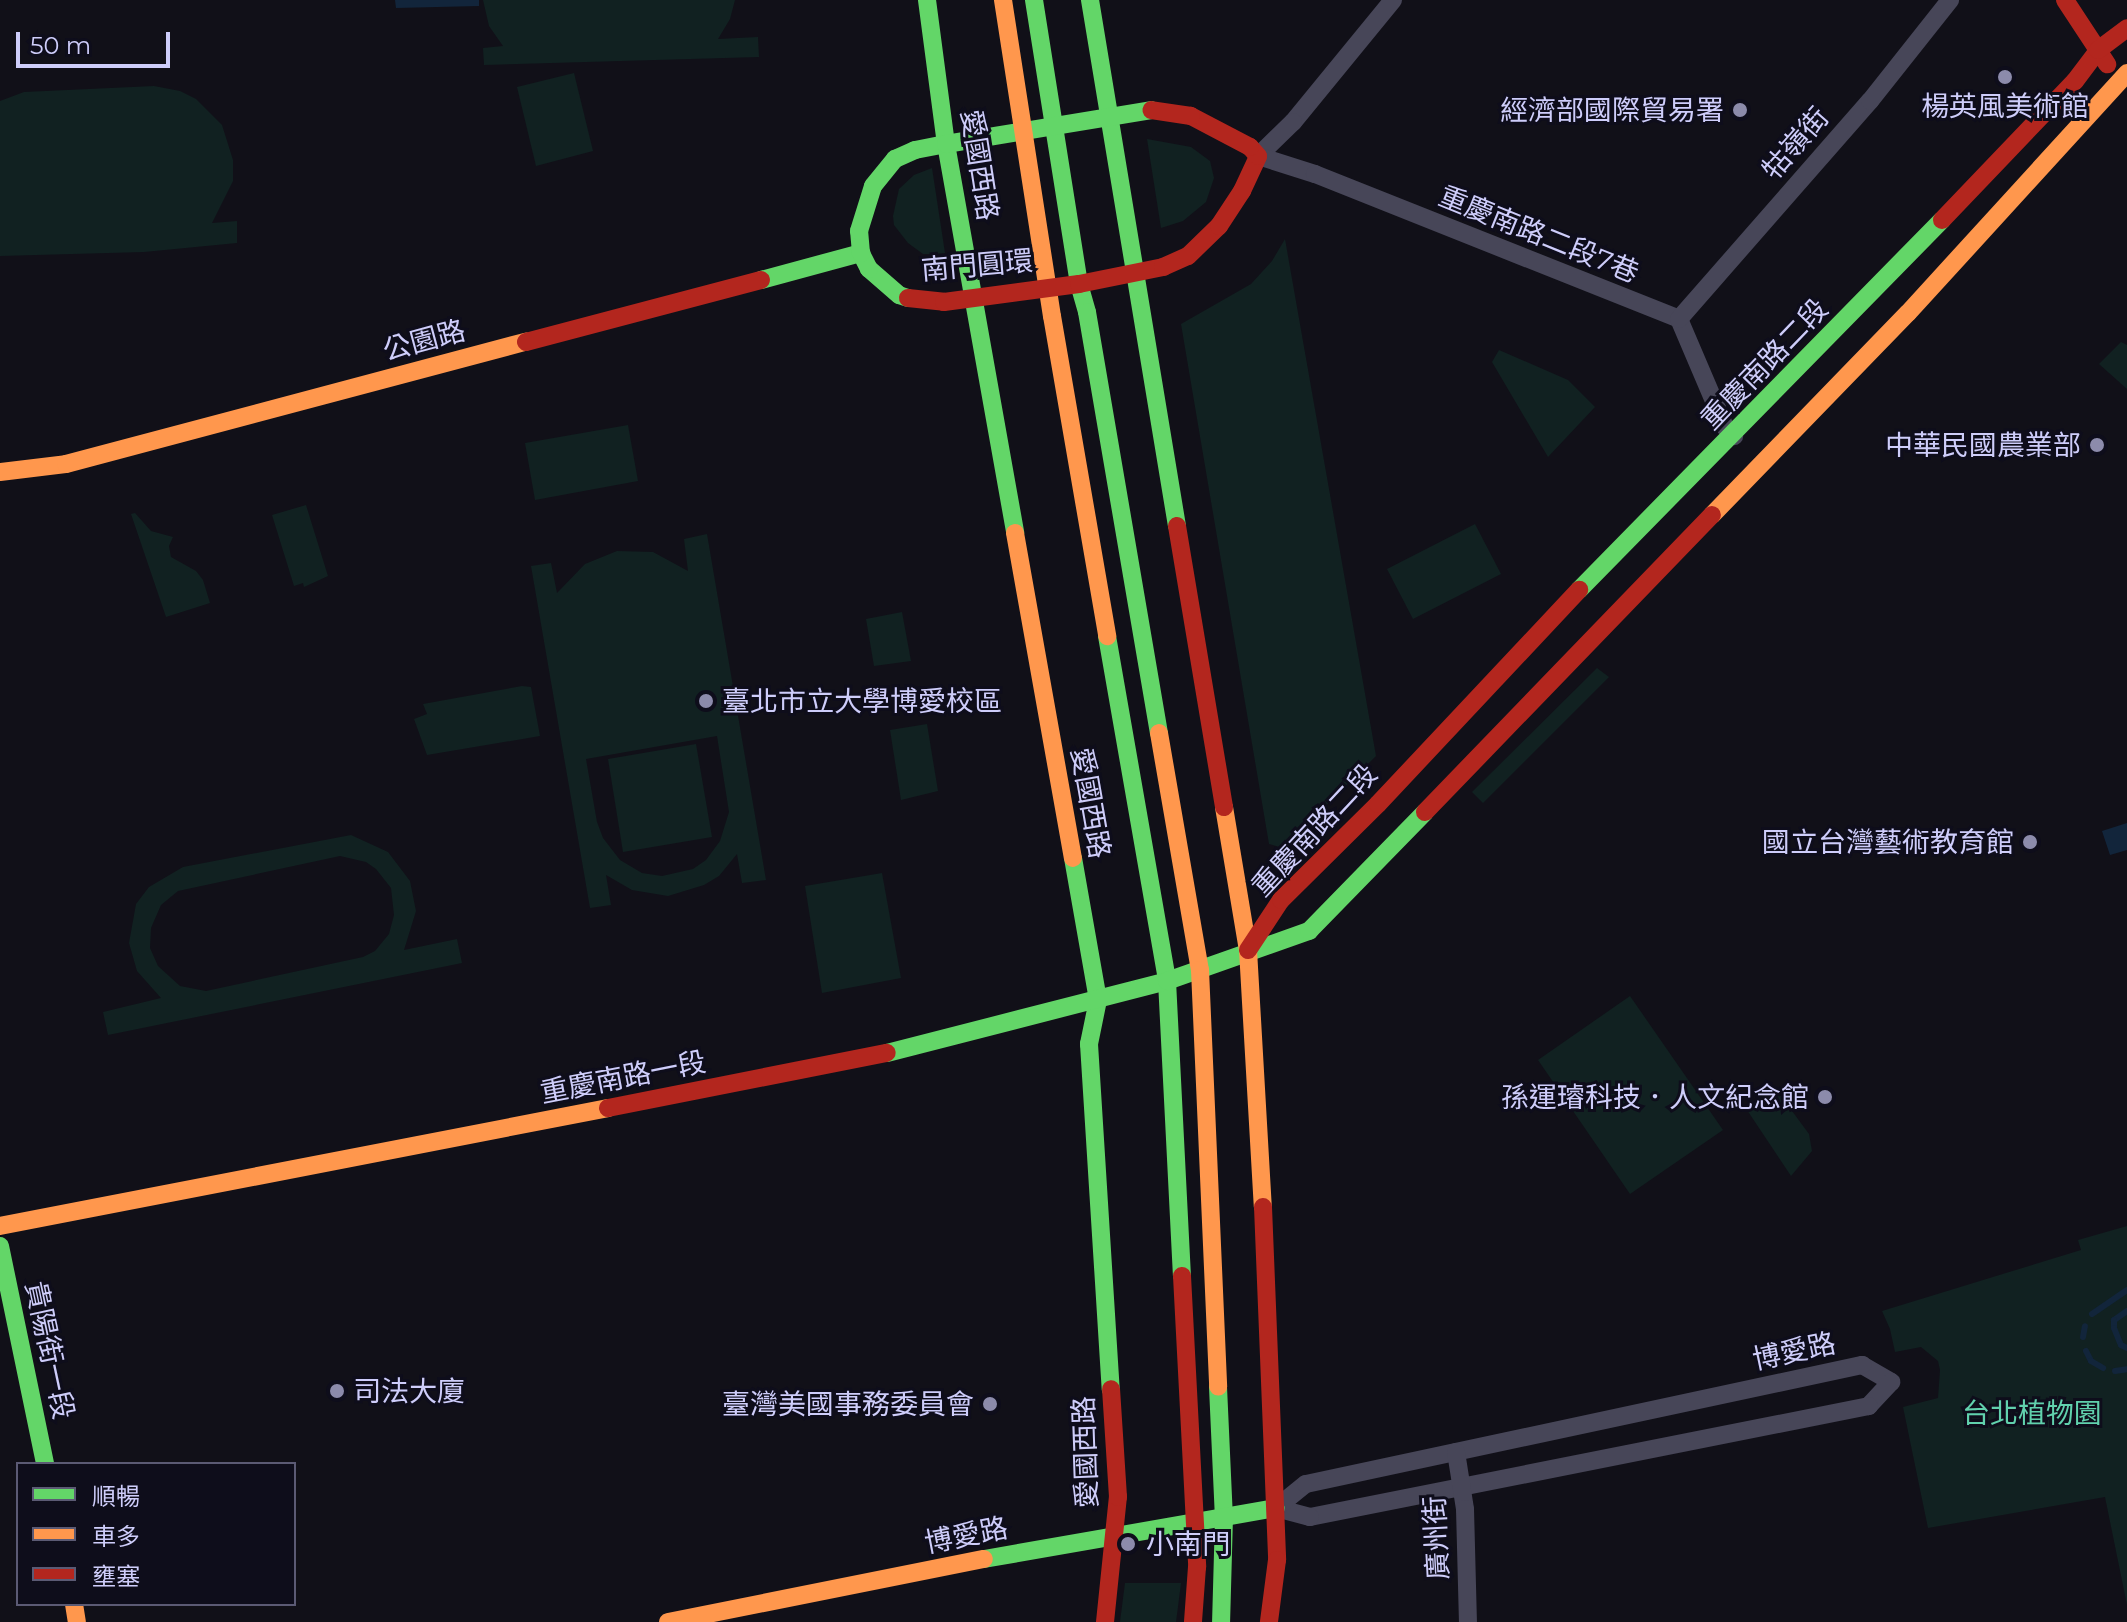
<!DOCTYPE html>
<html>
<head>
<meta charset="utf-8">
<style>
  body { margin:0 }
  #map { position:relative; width:2127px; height:1622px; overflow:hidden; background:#111018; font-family:Montserrat,"Noto Sans TC",sans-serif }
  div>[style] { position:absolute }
  .green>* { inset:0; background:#112121 }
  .water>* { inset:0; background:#12253b }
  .stream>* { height:6px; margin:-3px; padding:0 3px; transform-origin:3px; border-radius:3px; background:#12253b }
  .street>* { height:18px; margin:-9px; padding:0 9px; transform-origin:9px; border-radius:9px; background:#474658 }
  .fast>* { height:18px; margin:-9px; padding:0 9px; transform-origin:9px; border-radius:9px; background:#63d668 }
  .slow>* { height:18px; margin:-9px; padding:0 9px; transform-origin:9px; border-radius:9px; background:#ff974d }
  .jam>* { height:18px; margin:-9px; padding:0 9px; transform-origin:9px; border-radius:9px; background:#b3261e }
  .dots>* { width:22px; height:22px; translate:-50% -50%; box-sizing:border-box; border:4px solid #0e0d1b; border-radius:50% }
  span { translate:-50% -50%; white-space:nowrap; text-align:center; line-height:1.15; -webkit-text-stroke:6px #0e0d1b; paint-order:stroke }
  .poi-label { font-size:28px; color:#cecdfa }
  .right { translate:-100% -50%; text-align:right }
  .left { translate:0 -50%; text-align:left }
  .street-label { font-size:28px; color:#cecdfa }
  .park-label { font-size:28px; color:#61d1ad }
  .legend { position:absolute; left:16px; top:1462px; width:280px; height:144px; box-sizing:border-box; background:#0e0d1b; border:2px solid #5b5a74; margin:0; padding:10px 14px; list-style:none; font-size:24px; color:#cecdfa }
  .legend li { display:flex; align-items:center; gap:16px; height:40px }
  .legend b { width:40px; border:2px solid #5b5a74 }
  .scale { position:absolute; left:16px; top:32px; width:154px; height:36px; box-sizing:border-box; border:4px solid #cecdfa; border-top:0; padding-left:10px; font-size:24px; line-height:28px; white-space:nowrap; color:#cecdfa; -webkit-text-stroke:6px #0e0d1b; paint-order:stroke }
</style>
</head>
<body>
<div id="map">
  <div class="green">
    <div style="clip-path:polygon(483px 0,735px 0,730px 19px,718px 39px,758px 37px,759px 57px,484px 65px,483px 48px,503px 46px,489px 26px)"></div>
    <div style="clip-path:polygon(574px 73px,593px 151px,536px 166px,517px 87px)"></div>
    <div style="clip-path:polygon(154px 86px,180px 91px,196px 99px,222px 125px,233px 160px,233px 181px,212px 223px,237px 221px,237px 243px,144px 252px,0 256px,0 101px,24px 92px)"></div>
    <div style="clip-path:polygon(1147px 139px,1191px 147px,1210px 161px,1214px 178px,1206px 202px,1183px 221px,1161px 228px)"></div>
    <div style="clip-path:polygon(932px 168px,945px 253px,933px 254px,923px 254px,908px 243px,894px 225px,893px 216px,899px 189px,914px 175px)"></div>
    <div style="clip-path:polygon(1285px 239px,1376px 756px,1283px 848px,1269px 844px,1181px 324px,1251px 284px,1272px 261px)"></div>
    <div style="clip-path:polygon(2121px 342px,2127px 345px,2127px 389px,2099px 364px)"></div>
    <div style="clip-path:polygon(1499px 350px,1568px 380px,1595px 407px,1548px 457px,1492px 362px)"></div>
    <div style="clip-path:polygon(628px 425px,638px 481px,535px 500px,525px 443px)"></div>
    <div style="clip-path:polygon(306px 505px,328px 576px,304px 587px,303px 583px,294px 586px,272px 515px)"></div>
    <div style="clip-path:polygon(135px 513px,151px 531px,173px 537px,169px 546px,171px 557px,196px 571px,203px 580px,210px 603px,166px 617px,131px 514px)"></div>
    <div style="clip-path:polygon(1475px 524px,1501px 574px,1413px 619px,1387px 569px)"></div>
    <div style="clip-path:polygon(evenodd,707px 534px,766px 880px,742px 883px,737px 854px,719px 876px,704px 885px,668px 896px,632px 890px,606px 875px,611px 905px,590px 908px,531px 566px,551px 563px,557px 593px,585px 564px,617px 551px,653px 552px,688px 571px,684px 539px,707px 534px,717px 736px,729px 812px,720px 841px,706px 860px,693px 869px,662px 876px,642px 873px,620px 860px,603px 838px,597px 822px,586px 759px,717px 736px)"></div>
    <div style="clip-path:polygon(902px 612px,911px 661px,874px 666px,866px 619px)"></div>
    <div style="clip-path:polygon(1597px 668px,1609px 677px,1483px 803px,1472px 792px)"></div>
    <div style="clip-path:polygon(522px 686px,531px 687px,540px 736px,427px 755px,414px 719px,427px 714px,423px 704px)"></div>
    <div style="clip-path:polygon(927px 724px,938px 791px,901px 800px,890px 730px)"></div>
    <div style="clip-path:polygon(696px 744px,712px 837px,623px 852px,608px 759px)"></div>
    <div style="clip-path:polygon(evenodd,351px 835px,388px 852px,410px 881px,416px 911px,404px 950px,457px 939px,462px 963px,108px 1035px,103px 1012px,161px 998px,137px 971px,129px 943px,136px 904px,149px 887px,183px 867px,351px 835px,340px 856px,366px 862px,376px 869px,391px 888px,394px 915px,389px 934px,375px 951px,363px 957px,206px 991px,180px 986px,158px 966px,150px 948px,151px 928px,161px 905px,178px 891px,340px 856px)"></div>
    <div style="clip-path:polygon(882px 873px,901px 978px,822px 993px,805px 886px)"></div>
    <div style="clip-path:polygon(1630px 996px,1723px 1130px,1630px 1194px,1538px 1060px)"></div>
    <div style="clip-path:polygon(1767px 1095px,1781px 1096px,1809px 1134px,1812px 1151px,1791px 1176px,1745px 1107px)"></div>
    <div style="clip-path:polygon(2127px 1226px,2127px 1605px,2105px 1497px,1928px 1528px,1903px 1407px,1938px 1398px,1940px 1370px,1938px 1361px,1921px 1347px,1895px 1352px,1890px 1329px,1882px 1311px,2081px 1250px,2078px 1240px)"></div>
    <div style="clip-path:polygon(1125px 1583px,1181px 1583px,1176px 1622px,1120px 1622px)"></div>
  </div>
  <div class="water">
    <div style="clip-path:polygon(395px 0,479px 0,479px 6px,396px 8px)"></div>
    <div style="clip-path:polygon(2127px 823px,2127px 850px,2110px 855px,2102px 831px)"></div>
  </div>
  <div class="stream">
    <div style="left:2127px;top:1311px;width:16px;rotate:145deg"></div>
    <div style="left:2114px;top:1320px;width:8px;rotate:90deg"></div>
    <div style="left:2114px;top:1328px;width:18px;rotate:68deg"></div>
    <div style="left:2121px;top:1345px;width:7px;rotate:27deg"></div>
    <div style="left:2092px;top:1314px;width:42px;rotate:-34.4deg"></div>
    <div style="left:2083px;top:1337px;width:11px;rotate:-80deg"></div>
    <div style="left:2086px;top:1351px;width:11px;rotate:63deg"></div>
    <div style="left:2091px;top:1361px;width:14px;rotate:30deg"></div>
    <div style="left:2115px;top:1371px;width:12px;rotate:-9deg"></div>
  </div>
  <div class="street">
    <div style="left:1393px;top:0;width:158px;rotate:129.3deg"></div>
    <div style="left:1293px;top:122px;width:49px;rotate:135.8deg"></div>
    <div style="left:1258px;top:156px;width:60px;rotate:17.5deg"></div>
    <div style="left:1315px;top:174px;width:392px;rotate:21.7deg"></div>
    <div style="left:1679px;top:319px;width:117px;rotate:66.9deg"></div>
    <div style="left:1725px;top:427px;width:13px;rotate:45deg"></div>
    <div style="left:1679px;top:319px;width:290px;rotate:-48.8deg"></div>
    <div style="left:1870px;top:101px;width:129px;rotate:-51.6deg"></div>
    <div style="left:1862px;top:1365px;width:34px;rotate:30deg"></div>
    <div style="left:1891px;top:1382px;width:33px;rotate:133deg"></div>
    <div style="left:1869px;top:1406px;width:570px;rotate:168.77deg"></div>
    <div style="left:1310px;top:1517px;width:35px;rotate:-165deg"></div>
    <div style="left:1276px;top:1508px;width:38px;rotate:-39deg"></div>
    <div style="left:1306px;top:1484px;width:569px;rotate:-12.08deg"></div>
    <div style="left:1456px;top:1452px;width:58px;rotate:81deg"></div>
    <div style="left:1465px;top:1509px;width:113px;rotate:88.5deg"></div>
  </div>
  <div class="fast">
    <div style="left:927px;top:0;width:145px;rotate:82.5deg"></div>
    <div style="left:946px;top:144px;width:395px;rotate:79.9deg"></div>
    <div style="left:1034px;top:0;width:288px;rotate:81deg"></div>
    <div style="left:1079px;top:284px;width:29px;rotate:74deg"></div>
    <div style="left:1087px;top:312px;width:427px;rotate:80.3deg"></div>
    <div style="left:1090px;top:0;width:533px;rotate:80.61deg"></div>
    <div style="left:761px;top:280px;width:104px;rotate:-15.1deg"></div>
    <div style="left:908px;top:298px;width:9px;rotate:-162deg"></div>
    <div style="left:899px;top:295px;width:40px;rotate:-139deg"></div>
    <div style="left:869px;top:269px;width:18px;rotate:-117deg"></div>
    <div style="left:861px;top:253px;width:22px;rotate:-95deg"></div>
    <div style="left:859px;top:231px;width:47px;rotate:-72.7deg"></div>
    <div style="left:873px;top:186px;width:35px;rotate:-51deg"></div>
    <div style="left:895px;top:159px;width:22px;rotate:-24deg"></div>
    <div style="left:915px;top:150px;width:32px;rotate:-11deg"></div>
    <div style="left:946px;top:144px;width:208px;rotate:-9.4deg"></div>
    <div style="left:1579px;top:590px;width:518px;rotate:-45.55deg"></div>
    <div style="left:1107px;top:636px;width:350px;rotate:80.1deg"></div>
    <div style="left:1167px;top:981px;width:295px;rotate:87.1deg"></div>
    <div style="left:1073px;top:858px;width:144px;rotate:80deg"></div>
    <div style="left:1098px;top:1000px;width:45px;rotate:101.6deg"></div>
    <div style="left:1089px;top:1044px;width:346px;rotate:86.4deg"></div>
    <div style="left:887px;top:1053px;width:289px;rotate:-14.4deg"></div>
    <div style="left:1167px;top:981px;width:151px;rotate:-19.4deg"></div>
    <div style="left:1309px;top:931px;width:166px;rotate:-45.7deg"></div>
    <div style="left:0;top:1246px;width:223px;rotate:78.3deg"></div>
    <div style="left:1218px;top:1387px;width:130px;rotate:87.4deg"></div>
    <div style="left:1224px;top:1517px;width:105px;rotate:91.6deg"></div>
    <div style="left:984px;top:1559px;width:296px;rotate:-9.9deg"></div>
  </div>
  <div class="slow">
    <div style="left:1003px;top:0;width:320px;rotate:81.2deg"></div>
    <div style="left:1052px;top:316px;width:325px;rotate:80.2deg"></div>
    <div style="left:0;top:472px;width:66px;rotate:-6.9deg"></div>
    <div style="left:66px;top:464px;width:476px;rotate:-14.9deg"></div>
    <div style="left:1712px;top:515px;width:281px;rotate:-45.9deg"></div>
    <div style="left:1908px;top:313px;width:325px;rotate:-47.6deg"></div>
    <div style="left:1015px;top:533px;width:330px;rotate:79.9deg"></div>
    <div style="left:1159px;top:733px;width:241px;rotate:80.2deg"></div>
    <div style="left:1200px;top:970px;width:417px;rotate:87.5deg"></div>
    <div style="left:1224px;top:807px;width:145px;rotate:80.5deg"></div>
    <div style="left:1248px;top:950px;width:257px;rotate:86.7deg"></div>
    <div style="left:0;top:1226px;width:619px;rotate:-10.98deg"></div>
    <div style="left:74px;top:1604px;width:18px;rotate:81deg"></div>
    <div style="left:668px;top:1622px;width:322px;rotate:-11.3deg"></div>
  </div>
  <div class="jam">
    <div style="left:2065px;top:0;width:77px;rotate:56.7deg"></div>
    <div style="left:1942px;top:220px;width:192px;rotate:-46.3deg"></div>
    <div style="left:2075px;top:81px;width:39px;rotate:-53deg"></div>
    <div style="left:2098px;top:50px;width:36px;rotate:-37deg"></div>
    <div style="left:908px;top:298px;width:36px;rotate:6deg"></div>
    <div style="left:944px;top:302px;width:136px;rotate:-7.6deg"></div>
    <div style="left:1079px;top:284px;width:86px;rotate:-11.4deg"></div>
    <div style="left:1163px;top:267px;width:27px;rotate:-24deg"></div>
    <div style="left:1188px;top:256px;width:43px;rotate:-44.1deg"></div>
    <div style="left:1219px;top:226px;width:42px;rotate:-56.7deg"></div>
    <div style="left:1242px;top:191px;width:38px;rotate:-65deg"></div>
    <div style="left:1258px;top:156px;width:12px;rotate:-132deg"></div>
    <div style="left:1250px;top:147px;width:67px;rotate:-152.3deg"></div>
    <div style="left:1191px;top:116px;width:40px;rotate:-171.5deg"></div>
    <div style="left:526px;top:342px;width:243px;rotate:-14.8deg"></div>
    <div style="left:1177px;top:526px;width:285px;rotate:80.5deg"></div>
    <div style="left:1425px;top:812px;width:413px;rotate:-46deg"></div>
    <div style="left:1248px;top:950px;width:60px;rotate:-56.6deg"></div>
    <div style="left:1281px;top:900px;width:136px;rotate:-44.7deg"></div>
    <div style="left:1378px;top:804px;width:294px;rotate:-46.8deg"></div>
    <div style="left:608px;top:1108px;width:284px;rotate:-11.2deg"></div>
    <div style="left:1263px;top:1207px;width:353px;rotate:87.7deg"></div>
    <div style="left:1277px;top:1560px;width:63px;rotate:97.4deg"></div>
    <div style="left:1182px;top:1276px;width:291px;rotate:87deg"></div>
    <div style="left:1197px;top:1567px;width:55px;rotate:94.2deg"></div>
    <div style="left:1105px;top:1622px;width:126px;rotate:-84.1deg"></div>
    <div style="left:1118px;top:1497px;width:108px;rotate:-93.7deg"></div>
  </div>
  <div class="dots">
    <div style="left:2005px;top:77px;background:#8c8bab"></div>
    <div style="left:1740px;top:110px;background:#8c8bab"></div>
    <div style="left:2097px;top:445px;background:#8c8bab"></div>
    <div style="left:706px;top:701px;background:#8c8bab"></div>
    <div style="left:2030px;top:842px;background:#8c8bab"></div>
    <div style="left:1825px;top:1097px;background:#8c8bab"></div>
    <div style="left:337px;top:1391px;background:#8c8bab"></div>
    <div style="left:990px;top:1404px;background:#8c8bab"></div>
    <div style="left:1128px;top:1544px;background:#8c8bab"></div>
  </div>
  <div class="poi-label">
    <span style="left:2005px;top:106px">楊英風美術館</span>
    <span class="right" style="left:1724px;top:110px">經濟部國際貿易署</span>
    <span class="right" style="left:2081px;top:445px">中華民國農業部</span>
    <span class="left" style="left:722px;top:701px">臺北市立大學博愛校區</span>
    <span class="right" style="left:2014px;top:842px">國立台灣藝術教育館</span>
    <span class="right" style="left:1809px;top:1097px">孫運璿科技．人文紀念館</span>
    <span class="left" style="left:353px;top:1391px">司法大廈</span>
    <span class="right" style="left:974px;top:1404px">臺灣美國事務委員會</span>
    <span class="left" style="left:1146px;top:1544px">小南門</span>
  </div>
  <div class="street-label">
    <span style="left:1795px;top:143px;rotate:-49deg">牯嶺街</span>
    <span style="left:980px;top:165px;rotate:81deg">愛國西路</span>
    <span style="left:1539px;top:234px;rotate:22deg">重慶南路二段7巷</span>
    <span style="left:977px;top:265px;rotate:-5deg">南門圓環</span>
    <span style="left:424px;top:340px;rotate:-15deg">公園路</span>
    <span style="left:1764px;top:364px;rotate:-46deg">重慶南路二段</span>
    <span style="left:1091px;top:803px;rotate:80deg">愛國西路</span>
    <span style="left:1314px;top:830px;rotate:-47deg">重慶南路二段</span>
    <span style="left:623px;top:1077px;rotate:-11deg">重慶南路一段</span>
    <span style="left:50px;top:1350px;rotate:78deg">貴陽街一段</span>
    <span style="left:1794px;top:1351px;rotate:-12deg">博愛路</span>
    <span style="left:1085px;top:1452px;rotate:-92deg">愛國西路</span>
    <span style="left:966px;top:1535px;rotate:-11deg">博愛路</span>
    <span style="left:1436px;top:1538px;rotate:-93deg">廣州街</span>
  </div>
  <div class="park-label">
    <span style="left:2032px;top:1413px">台北植物園</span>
  </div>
  <ul class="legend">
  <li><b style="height:10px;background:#63d668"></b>順暢</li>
  <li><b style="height:10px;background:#ff974d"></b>車多</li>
  <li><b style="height:10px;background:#b3261e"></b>壅塞</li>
  </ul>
  <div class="scale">50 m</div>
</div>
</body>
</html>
